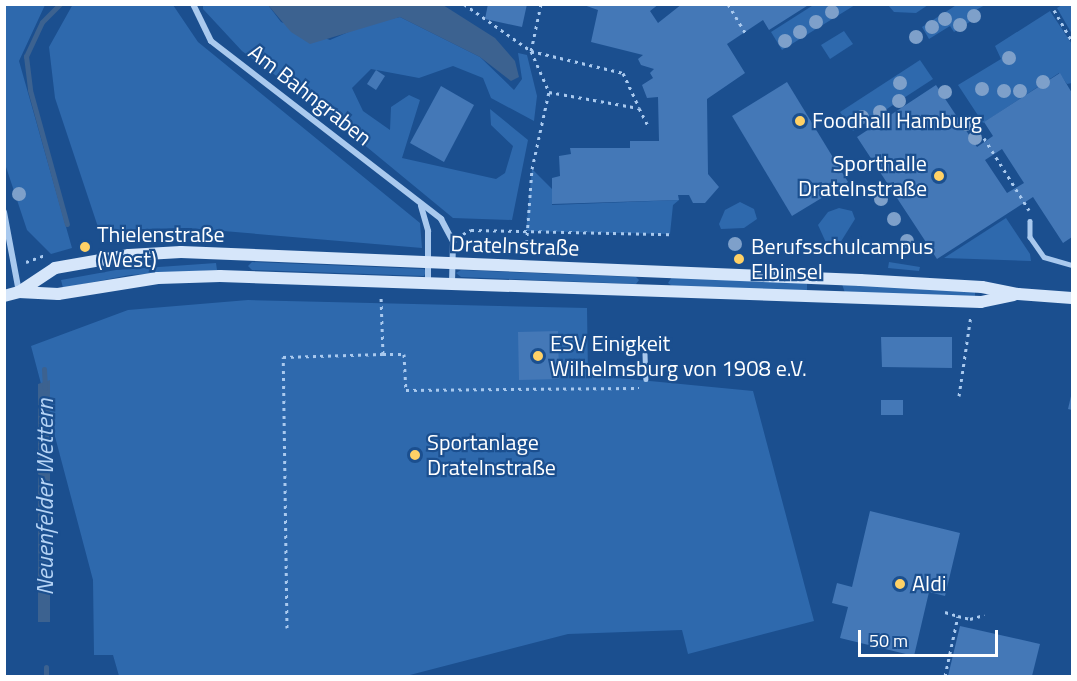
<!DOCTYPE html>
<html>
<head>
<meta charset="utf-8">
<style>
  body { margin:0 }
  #map { position:relative; width:1077px; height:681px; overflow:hidden; background:#1b4f8f; font-family:"Titillium Web",sans-serif }
  div>[style] { position:absolute }
  .green>* { inset:0; background:#2e69ad }
  .water>* { inset:0; background:#3c6290 }
  .stream>* { height:5px; margin:-2.5px; padding:0 2.5px; transform-origin:2.5px; border-radius:2.5px; background:#3c6290 }
  .building>* { inset:0; background:#4478b7 }
  .path>* { height:3px; margin-top:-1.5px; transform-origin:0; background:repeating-linear-gradient(90deg,#a9c9ee 0 3px,transparent 0 7.5px) }
  .service>* { height:4.5px; margin:-2.25px; padding:0 2.25px; transform-origin:2.25px; border-radius:2.25px; background:#a9c9ee }
  .minor>* { height:6px; margin:-3px; padding:0 3px; transform-origin:3px; border-radius:3px; background:#a9c9ee }
  .secondary>* { height:12px; margin:-6px; padding:0 6px; transform-origin:6px; border-radius:6px; background:#d6e6fa }
  .trees>* { width:14px; height:14px; margin:-7px; border-radius:50%; background:#7ea0ca }
  .dots>* { width:16px; height:16px; translate:-50% -50%; box-sizing:border-box; border:3px solid #1b4f8f; border-radius:50% }
  span { translate:-50% -50%; white-space:nowrap; text-align:center; line-height:1.15; -webkit-text-stroke:4.5px #1b4f8f; paint-order:stroke }
  .street-label { font-size:22px; color:#fff }
  .poi-label { font-size:22px; color:#fff }
  .left { translate:0 -50%; text-align:left }
  .right { translate:-100% -50%; text-align:right }
  .water-label { font-size:24px; color:#b5d3f5; font-style:italic }
  .frame { position:absolute; inset:0; border:6px solid #fff; pointer-events:none }
  .scale { position:absolute; left:858px; top:630px; width:140px; height:27px; box-sizing:border-box; border:3px solid #fff; border-top:0; padding-left:8px; font-size:18px; line-height:21px; white-space:nowrap; color:#fff; -webkit-text-stroke:4px #1b4f8f; paint-order:stroke }
</style>
</head>
<body>
<div id="map">
  <div class="green">
    <div style="clip-path:polygon(73px 4px,173px 5px,198px 42px,420px 223px,422px 248px,188px 228px,99px 230px,55px 98px,49px 47px)"></div>
    <div style="clip-path:polygon(815px 4px,855px 5px,782px 50px,771px 32px)"></div>
    <div style="clip-path:polygon(958px 4px,985px 5px,976px 10px,979px 16px,954px 32px,950px 26px,929px 39px,922px 27px)"></div>
    <div style="clip-path:polygon(4px 5px,45px 5px,19px 61px,72px 248px,51px 254px,27px 230px,5px 164px)"></div>
    <div style="clip-path:polygon(203px 5px,268px 5px,281px 22px,330px 40px,367px 24px,400px 17px,480px 57px,514px 90px,522px 79px,518px 53px,527px 55px,537px 96px,534px 121px,491px 98px,483px 78px,453px 66px,419px 78px,371px 69px,352px 88px,363px 111px,390px 130px,391px 107px,409px 95px,420px 100px,402px 158px,496px 179px,505px 173px,513px 146px,491px 125px,490px 109px,528px 140px,512px 220px,453px 218px,311px 101px,242px 51px,203px 9px)"></div>
    <div style="clip-path:polygon(888px 5px,888px 4px,928px 5px,916px 13px,894px 12px)"></div>
    <div style="clip-path:polygon(1062px 5px,1072px 5px,1072px 34px,1057px 8px)"></div>
    <div style="clip-path:polygon(1050px 11px,1072px 44px,1072px 83px,1067px 84px,1059px 73px,983px 123px,958px 85px,1001px 59px,995px 46px)"></div>
    <div style="clip-path:polygon(844px 31px,853px 44px,830px 59px,821px 45px)"></div>
    <div style="clip-path:polygon(920px 60px,933px 79px,853px 131px,840px 112px)"></div>
    <div style="clip-path:polygon(532px 169px,552px 189px,552px 205px,679px 200px,673px 205px,670px 234px,526px 231px)"></div>
    <div style="clip-path:polygon(740px 202px,754px 209px,757px 219px,744px 228px,721px 229px,719px 224px,725px 210px)"></div>
    <div style="clip-path:polygon(839px 208px,852px 211px,855px 219px,840px 243px,828px 247px,818px 225px,828px 212px)"></div>
    <div style="clip-path:polygon(1006px 218px,1030px 254px,1031px 261px,944px 258px)"></div>
    <div style="clip-path:polygon(252px 262px,424px 269px,426px 272px,424px 276px,252px 270px,248px 266px)"></div>
    <div style="clip-path:polygon(889px 262px,920px 267px,919px 271px,888px 268px)"></div>
    <div style="clip-path:polygon(216px 263px,217px 270px,130px 275px,63px 288px,61px 280px,116px 270px)"></div>
    <div style="clip-path:polygon(461px 270px,636px 277px,639px 280px,636px 284px,461px 277px,456px 273px)"></div>
    <div style="clip-path:polygon(672px 277px,807px 283px,807px 291px,672px 286px,668px 283px)"></div>
    <div style="clip-path:polygon(842px 284px,975px 292px,975px 297px,845px 293px)"></div>
    <div style="clip-path:polygon(248px 300px,587px 308px,588px 375px,753px 391px,814px 621px,688px 654px,682px 630px,568px 634px,406px 676px,119px 676px,113px 655px,94px 655px,93px 580px,31px 346px,128px 310px)"></div>
  </div>
  <div class="water">
    <div style="clip-path:polygon(268px 5px,443px 5px,495px 38px,515px 61px,519px 77px,511px 81px,480px 57px,400px 17px,310px 44px,291px 32px)"></div>
    <div style="clip-path:polygon(50px 380px,50px 622px,38px 622px,38px 384px)"></div>
  </div>
  <div class="stream">
    <div style="left:60px;top:4px;width:25px;rotate:135deg"></div>
    <div style="left:42px;top:22px;width:38px;rotate:115deg"></div>
    <div style="left:26px;top:56px;width:34px;rotate:83deg"></div>
    <div style="left:30px;top:90px;width:139px;rotate:74.6deg"></div>
    <div style="left:44px;top:369px;width:19px;rotate:87deg"></div>
    <div style="left:46px;top:667px;width:9px;rotate:90deg"></div>
  </div>
  <div class="building">
    <div style="clip-path:polygon(488px 4px,527px 4px,522px 27px,485px 19px)"></div>
    <div style="clip-path:polygon(581px 4px,659px 4px,650px 11px,658px 23px,682px 4px,810px 4px,769px 30px,763px 20px,727px 44px,745px 73px,707px 99px,708px 174px,719px 187px,705px 203px,693px 203px,689px 195px,678px 195px,679px 200px,552px 204px,552px 178px,560px 176px,559px 156px,571px 154px,570px 148px,630px 148px,630px 141px,659px 141px,658px 97px,647px 98px,642px 85px,653px 78px,650px 73px,654px 69px,641px 65px,638px 59px,643px 55px,591px 42px,598px 10px)"></div>
    <div style="clip-path:polygon(376px 70px,385px 76px,376px 90px,367px 84px)"></div>
    <div style="clip-path:polygon(evenodd,1060px 73px,1072px 93px,1072px 237px,1063px 243px,1033px 197px,937px 259px,857px 137px,936px 85px,977px 147px,993px 136px,984px 122px,1060px 73px,1002px 149px,1024px 183px,1007px 193px,985px 160px,1002px 149px)"></div>
    <div style="clip-path:polygon(787px 82px,848px 182px,792px 216px,732px 116px)"></div>
    <div style="clip-path:polygon(441px 86px,474px 105px,444px 162px,410px 143px)"></div>
    <div style="clip-path:polygon(558px 331px,559px 379px,519px 380px,518px 332px)"></div>
    <div style="clip-path:polygon(881px 337px,952px 337px,952px 368px,882px 367px)"></div>
    <div style="clip-path:polygon(1072px 392px,1072px 410px,1068px 409px)"></div>
    <div style="clip-path:polygon(881px 400px,903px 400px,903px 415px,881px 415px)"></div>
    <div style="clip-path:polygon(870px 511px,960px 533px,945px 596px,929px 592px,914px 656px,840px 638px,848px 607px,832px 603px,837px 583px,852px 587px)"></div>
    <div style="clip-path:polygon(960px 626px,1040px 644px,1032px 676px,948px 676px)"></div>
  </div>
  <div class="path">
    <div style="left:464px;top:4px;width:82px;rotate:35deg"></div>
    <div style="left:531px;top:51px;width:45px;rotate:66.3deg"></div>
    <div style="left:541px;top:4px;width:48px;rotate:102deg"></div>
    <div style="left:531px;top:51px;width:95px;rotate:13.4deg"></div>
    <div style="left:623px;top:73px;width:38px;rotate:65deg"></div>
    <div style="left:728px;top:4px;width:33px;rotate:59deg"></div>
    <div style="left:1054px;top:10px;width:36px;rotate:60deg"></div>
    <div style="left:984px;top:138px;width:85px;rotate:58deg"></div>
    <div style="left:463px;top:234px;width:9px;rotate:-27deg"></div>
    <div style="left:471px;top:230px;width:199px;rotate:1.2deg"></div>
    <div style="left:526px;top:250px;width:81px;rotate:-85.8deg"></div>
    <div style="left:532px;top:169px;width:79px;rotate:-77.6deg"></div>
    <div style="left:549px;top:92px;width:91px;rotate:10.1deg"></div>
    <div style="left:639px;top:108px;width:20px;rotate:63deg"></div>
    <div style="left:26px;top:262px;width:20px;rotate:-20deg"></div>
    <div style="left:383px;top:354px;width:21px"></div>
    <div style="left:404px;top:354px;width:36px;rotate:87deg"></div>
    <div style="left:406px;top:390px;width:233px;rotate:-0.5deg"></div>
    <div style="left:959px;top:396px;width:82px;rotate:-81.6deg"></div>
    <div style="left:945px;top:612px;width:14px;rotate:17deg"></div>
    <div style="left:287px;top:628px;width:271px;rotate:-90.8deg"></div>
    <div style="left:283px;top:357px;width:100px;rotate:-1.7deg"></div>
    <div style="left:383px;top:354px;width:58px;rotate:-92deg"></div>
    <div style="left:945px;top:676px;width:61px;rotate:-77.8deg"></div>
    <div style="left:958px;top:616px;width:12px;rotate:14deg"></div>
    <div style="left:970px;top:619px;width:15px;rotate:-16deg"></div>
  </div>
  <div class="service">
    <div style="left:1030px;top:221px;width:16px;rotate:90deg"></div>
    <div style="left:1030px;top:237px;width:24px;rotate:55deg"></div>
    <div style="left:1044px;top:257px;width:29px;rotate:16deg"></div>
    <div style="left:645px;top:354px;width:25px;rotate:88deg"></div>
  </div>
  <div class="minor">
    <div style="left:193px;top:4px;width:41px;rotate:64.1deg"></div>
    <div style="left:211px;top:41px;width:291px;rotate:37.7deg"></div>
    <div style="left:441px;top:219px;width:26px;rotate:62deg"></div>
    <div style="left:453px;top:242px;width:40px;rotate:91.4deg"></div>
    <div style="left:421px;top:206px;width:26px;rotate:74deg"></div>
    <div style="left:428px;top:231px;width:50px;rotate:90deg"></div>
    <div style="left:4px;top:212px;width:81px;rotate:79.4deg"></div>
  </div>
  <div class="secondary">
    <div style="left:19px;top:292px;width:43px;rotate:-33.7deg"></div>
    <div style="left:55px;top:268px;width:75px;rotate:-10deg"></div>
    <div style="left:129px;top:255px;width:52px;rotate:-3.3deg"></div>
    <div style="left:181px;top:252px;width:680px;rotate:2.36deg"></div>
    <div style="left:860px;top:280px;width:122px;rotate:3.3deg"></div>
    <div style="left:982px;top:287px;width:37px;rotate:11deg"></div>
    <div style="left:1018px;top:294px;width:54px;rotate:4.2deg"></div>
    <div style="left:4px;top:296px;width:16px;rotate:-15deg"></div>
    <div style="left:19px;top:292px;width:39px;rotate:3deg"></div>
    <div style="left:58px;top:294px;width:101px;rotate:-9.1deg"></div>
    <div style="left:158px;top:278px;width:62px;rotate:-1.8deg"></div>
    <div style="left:220px;top:276px;width:761px;rotate:1.96deg"></div>
    <div style="left:981px;top:302px;width:33px;rotate:-12deg"></div>
  </div>
  <div class="trees">
    <div style="left:832px;top:12px"></div>
    <div style="left:974px;top:16px"></div>
    <div style="left:945px;top:19px"></div>
    <div style="left:816px;top:22px"></div>
    <div style="left:960px;top:25px"></div>
    <div style="left:932px;top:27px"></div>
    <div style="left:800px;top:32px"></div>
    <div style="left:916px;top:37px"></div>
    <div style="left:785px;top:41px"></div>
    <div style="left:1009px;top:58px"></div>
    <div style="left:1043px;top:82px"></div>
    <div style="left:900px;top:83px"></div>
    <div style="left:982px;top:89px"></div>
    <div style="left:1004px;top:91px"></div>
    <div style="left:1020px;top:91px"></div>
    <div style="left:945px;top:92px"></div>
    <div style="left:899px;top:101px"></div>
    <div style="left:880px;top:112px"></div>
    <div style="left:862px;top:117px"></div>
    <div style="left:966px;top:124px"></div>
    <div style="left:975px;top:138px"></div>
    <div style="left:19px;top:194px"></div>
    <div style="left:881px;top:199px"></div>
    <div style="left:894px;top:219px"></div>
    <div style="left:907px;top:241px"></div>
    <div style="left:735px;top:244px"></div>
  </div>
  <div class="dots">
    <div style="left:800px;top:121px;background:#ffd166"></div>
    <div style="left:939px;top:176px;background:#ffd166"></div>
    <div style="left:85px;top:247px;background:#ffd166"></div>
    <div style="left:739px;top:259px;background:#ffd166"></div>
    <div style="left:538px;top:356px;background:#ffd166"></div>
    <div style="left:415px;top:455px;background:#ffd166"></div>
    <div style="left:900px;top:584px;background:#ffd166"></div>
  </div>
  <div class="street-label">
    <span style="left:310px;top:95px;rotate:38deg">Am Bahngraben</span>
    <span style="left:515px;top:246px;rotate:2deg">Dratelnstraße</span>
  </div>
  <div class="poi-label">
    <span class="left" style="left:812px;top:121px">Foodhall Hamburg</span>
    <span class="right" style="left:927px;top:176px">Sporthalle<br>Dratelnstraße</span>
    <span class="left" style="left:97px;top:247px">Thielenstraße<br>(West)</span>
    <span class="left" style="left:751px;top:259px">Berufsschulcampus<br>Elbinsel</span>
    <span class="left" style="left:550px;top:356px">ESV Einigkeit<br>Wilhelmsburg von 1908 e.V.</span>
    <span class="left" style="left:427px;top:455px">Sportanlage<br>Dratelnstraße</span>
    <span class="left" style="left:912px;top:584px">Aldi</span>
  </div>
  <div class="water-label">
    <span style="left:45px;top:497px;rotate:-90deg">Neuenfelder Wettern</span>
  </div>
  <div class="frame"></div>
  <div class="scale">50 m</div>
</div>
</body>
</html>
